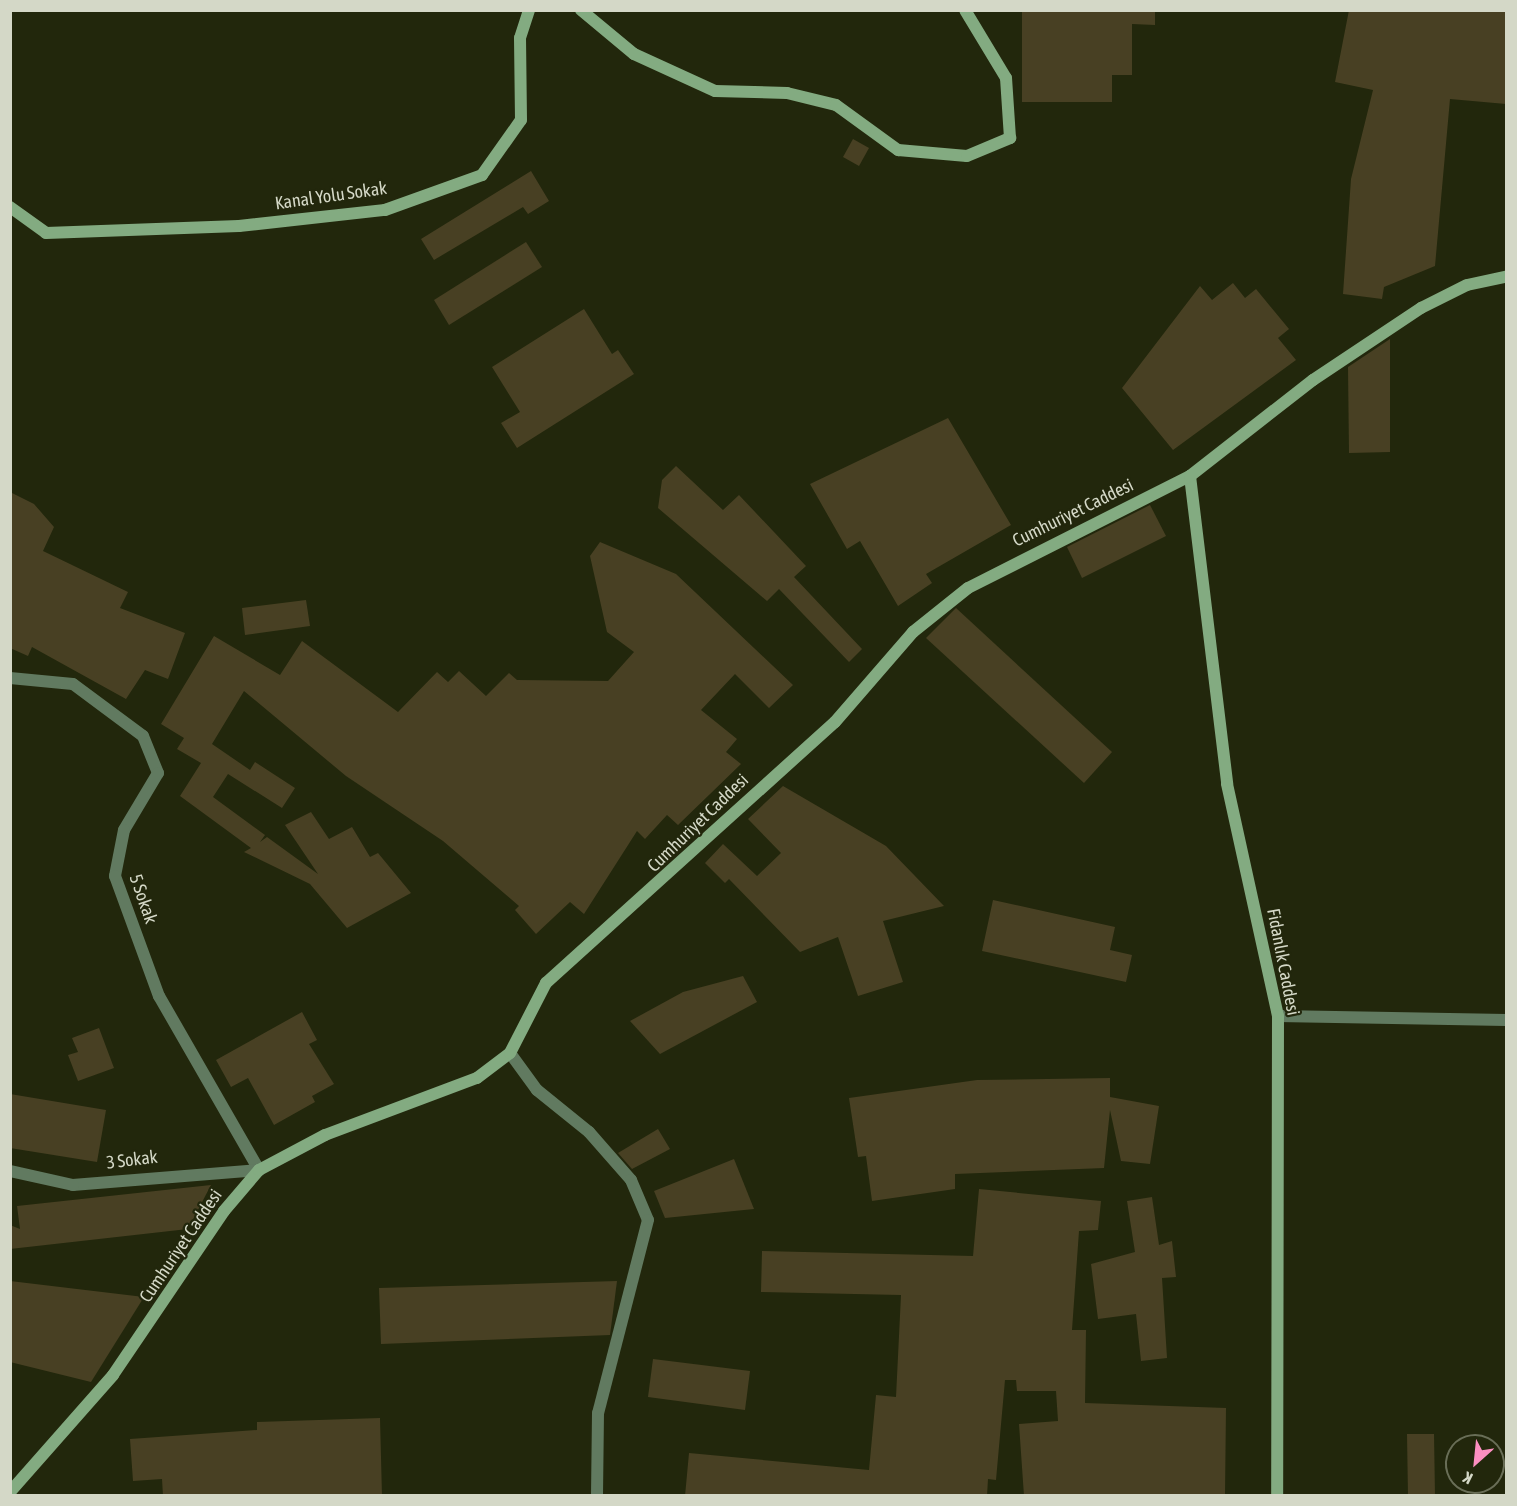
<!DOCTYPE html>
<html>
<head>
<meta charset="utf-8">
<style>
  body { margin:0 }
  #map { position:relative; width:1517px; height:1506px; overflow:hidden; background:#22270c; font-family:"Asap Condensed",sans-serif }
  div>[style] { position:absolute }
  .building>* { inset:0; background:#484023 }
  .street>* { height:12px; margin:-6px; padding:0 6px; transform-origin:6px; border-radius:6px; background:#617a60 }
  .secondary>* { height:12px; margin:-6px; padding:0 6px; transform-origin:6px; border-radius:6px; background:#83ab81 }
  span { translate:-50% -50%; white-space:nowrap; text-align:center; line-height:1.15; -webkit-text-stroke:4.5px #22270c; paint-order:stroke }
  .street-label { font-size:18px; color:#d4d8c7 }
  .frame { position:absolute; inset:0; border:12px solid #d4d8c7; pointer-events:none }
  .north { position:absolute; left:1445px; top:1434px; width:60px; height:60px; box-sizing:border-box; background:#22270c; border:2px solid #696e57; border-radius:50%; rotate:207deg; font-size:16px; font-weight:700; line-height:24px; text-align:center; color:#d4d8c7 }
  .north::after { content:''; display:block; margin:auto; width:21px; height:27px; background:#fc8fc1; clip-path:polygon(50% 0,100% 100%,50% 72%,0 100%) }
</style>
</head>
<body>
<div id="map">
  <div class="building">
    <div style="clip-path:polygon(1022px 10px,1155px 10px,1155px 25px,1132px 24px,1132px 75px,1112px 75px,1112px 102px,1022px 102px)"></div>
    <div style="clip-path:polygon(1349px 10px,1506px 10px,1506px 104px,1450px 99px,1435px 266px,1384px 287px,1382px 299px,1343px 294px,1351px 179px,1373px 90px,1335px 82px)"></div>
    <div style="clip-path:polygon(853px 139px,869px 148px,859px 166px,843px 157px)"></div>
    <div style="clip-path:polygon(531px 171px,549px 201px,528px 214px,523px 207px,434px 260px,421px 239px)"></div>
    <div style="clip-path:polygon(526px 242px,542px 267px,449px 325px,434px 300px)"></div>
    <div style="clip-path:polygon(1233px 283px,1245px 298px,1256px 289px,1289px 329px,1278px 338px,1296px 360px,1173px 450px,1122px 388px,1200px 286px,1212px 300px)"></div>
    <div style="clip-path:polygon(584px 309px,612px 354px,618px 350px,634px 374px,517px 448px,501px 423px,520px 412px,492px 367px)"></div>
    <div style="clip-path:polygon(1390px 339px,1390px 452px,1349px 453px,1348px 367px)"></div>
    <div style="clip-path:polygon(948px 418px,1011px 525px,926px 574px,932px 583px,898px 606px,860px 541px,847px 549px,810px 484px)"></div>
    <div style="clip-path:polygon(676px 466px,723px 510px,739px 495px,806px 566px,794px 577px,862px 649px,849px 662px,779px 589px,767px 601px,658px 508px,662px 480px)"></div>
    <div style="clip-path:polygon(10px 492px,34px 504px,54px 527px,43px 551px,128px 592px,120px 608px,185px 633px,168px 679px,145px 670px,126px 699px,32px 647px,28px 656px,10px 648px)"></div>
    <div style="clip-path:polygon(1150px 505px,1166px 536px,1082px 578px,1067px 547px)"></div>
    <div style="clip-path:polygon(600px 542px,676px 574px,793px 685px,769px 708px,735px 674px,701px 710px,737px 739px,726px 752px,741px 764px,678px 825px,667px 815px,645px 839px,637px 831px,584px 914px,570px 902px,536px 934px,515px 910px,519px 906px,443px 841px,346px 776px,244px 691px,212px 744px,250px 770px,255px 762px,295px 788px,282px 808px,228px 774px,213px 797px,265px 835px,260px 842px,267px 837px,318px 874px,285px 825px,311px 812px,329px 839px,352px 827px,370px 857px,378px 853px,411px 893px,347px 928px,310px 884px,244px 852px,251px 848px,180px 796px,201px 763px,177px 749px,184px 738px,161px 724px,214px 636px,280px 675px,302px 641px,398px 712px,437px 672px,448px 682px,459px 671px,486px 696px,509px 673px,517px 680px,608px 681px,634px 652px,607px 632px,590px 556px)"></div>
    <div style="clip-path:polygon(306px 600px,310px 626px,245px 635px,242px 608px)"></div>
    <div style="clip-path:polygon(956px 608px,1112px 752px,1084px 783px,926px 638px)"></div>
    <div style="clip-path:polygon(783px 786px,886px 846px,944px 906px,883px 921px,903px 982px,858px 996px,838px 937px,800px 952px,729px 879px,725px 883px,705px 863px,723px 844px,757px 876px,781px 853px,748px 819px)"></div>
    <div style="clip-path:polygon(993px 900px,1115px 927px,1110px 950px,1132px 955px,1126px 982px,982px 951px)"></div>
    <div style="clip-path:polygon(743px 976px,757px 1002px,660px 1054px,630px 1021px,683px 992px)"></div>
    <div style="clip-path:polygon(302px 1012px,317px 1040px,309px 1044px,334px 1084px,312px 1096px,315px 1102px,274px 1125px,248px 1078px,231px 1087px,216px 1060px)"></div>
    <div style="clip-path:polygon(99px 1028px,114px 1068px,78px 1081px,68px 1055px,78px 1052px,72px 1038px)"></div>
    <div style="clip-path:polygon(1110px 1078px,1110px 1097px,1159px 1106px,1150px 1164px,1121px 1161px,1110px 1110px,1104px 1168px,955px 1174px,955px 1189px,872px 1201px,866px 1156px,858px 1157px,849px 1098px,977px 1080px)"></div>
    <div style="clip-path:polygon(10px 1094px,106px 1110px,97px 1162px,10px 1148px)"></div>
    <div style="clip-path:polygon(658px 1129px,670px 1149px,632px 1169px,618px 1153px)"></div>
    <div style="clip-path:polygon(734px 1159px,754px 1209px,665px 1218px,654px 1191px)"></div>
    <div style="clip-path:polygon(211px 1185px,188px 1229px,10px 1249px,10px 1225px,20px 1229px,17px 1206px)"></div>
    <div style="clip-path:polygon(979px 1189px,1101px 1201px,1098px 1230px,1079px 1231px,1072px 1330px,1086px 1330px,1085px 1403px,1226px 1408px,1225px 1495px,1024px 1496px,1019px 1424px,1058px 1421px,1056px 1391px,1017px 1391px,1016px 1380px,1005px 1380px,996px 1480px,988px 1479px,987px 1496px,685px 1496px,689px 1453px,869px 1470px,876px 1395px,896px 1397px,901px 1295px,761px 1292px,762px 1251px,973px 1256px)"></div>
    <div style="clip-path:polygon(1152px 1197px,1159px 1245px,1172px 1241px,1176px 1277px,1162px 1278px,1167px 1358px,1141px 1361px,1136px 1314px,1098px 1319px,1091px 1264px,1135px 1252px,1127px 1201px)"></div>
    <div style="clip-path:polygon(10px 1281px,144px 1297px,91px 1382px,10px 1362px)"></div>
    <div style="clip-path:polygon(617px 1281px,610px 1335px,381px 1344px,379px 1288px)"></div>
    <div style="clip-path:polygon(653px 1359px,750px 1371px,745px 1410px,648px 1397px)"></div>
    <div style="clip-path:polygon(380px 1418px,382px 1496px,163px 1496px,162px 1479px,133px 1481px,130px 1439px,257px 1430px,257px 1422px)"></div>
    <div style="clip-path:polygon(1407px 1434px,1434px 1434px,1435px 1496px,1408px 1496px)"></div>
  </div>
  <div class="street">
    <div style="left:10px;top:678px;width:63px;rotate:5.4deg"></div>
    <div style="left:73px;top:684px;width:87px;rotate:36.6deg"></div>
    <div style="left:143px;top:736px;width:40px;rotate:68deg"></div>
    <div style="left:158px;top:773px;width:66px;rotate:120.8deg"></div>
    <div style="left:124px;top:830px;width:47px;rotate:101.1deg"></div>
    <div style="left:115px;top:876px;width:128px;rotate:69.9deg"></div>
    <div style="left:159px;top:996px;width:201px;rotate:60.1deg"></div>
    <div style="left:259px;top:1170px;width:187px;rotate:175.4deg"></div>
    <div style="left:73px;top:1185px;width:65px;rotate:-167.5deg"></div>
    <div style="left:1278px;top:1016px;width:228px;rotate:1deg"></div>
    <div style="left:510px;top:1053px;width:46px;rotate:53.9deg"></div>
    <div style="left:537px;top:1090px;width:67px;rotate:38.9deg"></div>
    <div style="left:589px;top:1132px;width:64px;rotate:48.8deg"></div>
    <div style="left:631px;top:1180px;width:43px;rotate:67deg"></div>
    <div style="left:648px;top:1220px;width:199px;rotate:104.5deg"></div>
    <div style="left:598px;top:1413px;width:83px;rotate:90.7deg"></div>
  </div>
  <div class="secondary">
    <div style="left:581px;top:10px;width:69px;rotate:39.7deg"></div>
    <div style="left:634px;top:54px;width:89px;rotate:24.6deg"></div>
    <div style="left:715px;top:91px;width:72px;rotate:1.6deg"></div>
    <div style="left:787px;top:93px;width:50px;rotate:13.8deg"></div>
    <div style="left:836px;top:105px;width:77px;rotate:36deg"></div>
    <div style="left:898px;top:150px;width:69px;rotate:5deg"></div>
    <div style="left:967px;top:156px;width:47px;rotate:-22.7deg"></div>
    <div style="left:1010px;top:138px;width:60px;rotate:-93.8deg"></div>
    <div style="left:1006px;top:78px;width:79px;rotate:-121.1deg"></div>
    <div style="left:10px;top:207px;width:44px;rotate:35.8deg"></div>
    <div style="left:46px;top:233px;width:193px;rotate:-2.1deg"></div>
    <div style="left:239px;top:226px;width:147px;rotate:-6.3deg"></div>
    <div style="left:385px;top:210px;width:103px;rotate:-19.8deg"></div>
    <div style="left:482px;top:175px;width:67px;rotate:-54.7deg"></div>
    <div style="left:521px;top:120px;width:82px;rotate:-90.7deg"></div>
    <div style="left:520px;top:38px;width:29px;rotate:-72deg"></div>
    <div style="left:1190px;top:476px;width:310px;rotate:83.1deg"></div>
    <div style="left:1227px;top:784px;width:238px;rotate:77.6deg"></div>
    <div style="left:1278px;top:1016px;width:480px;rotate:90.1deg"></div>
    <div style="left:10px;top:1492px;width:156px;rotate:-48.6deg"></div>
    <div style="left:113px;top:1375px;width:198px;rotate:-55.9deg"></div>
    <div style="left:224px;top:1211px;width:54px;rotate:-49.5deg"></div>
    <div style="left:259px;top:1170px;width:75px;rotate:-27.9deg"></div>
    <div style="left:325px;top:1135px;width:162px;rotate:-20.6deg"></div>
    <div style="left:477px;top:1078px;width:41px;rotate:-37.1deg"></div>
    <div style="left:510px;top:1053px;width:79px;rotate:-62.8deg"></div>
    <div style="left:546px;top:983px;width:389px;rotate:-42.1deg"></div>
    <div style="left:835px;top:722px;width:119px;rotate:-49.1deg"></div>
    <div style="left:913px;top:632px;width:70px;rotate:-38.7deg"></div>
    <div style="left:968px;top:588px;width:249px;rotate:-26.8deg"></div>
    <div style="left:1190px;top:476px;width:156px;rotate:-38deg"></div>
    <div style="left:1313px;top:380px;width:130px;rotate:-33.7deg"></div>
    <div style="left:1421px;top:308px;width:51px;rotate:-26.6deg"></div>
    <div style="left:1467px;top:285px;width:40px;rotate:-12deg"></div>
  </div>
  <div class="street-label">
    <span style="left:331px;top:196px;rotate:-8deg">Kanal Yolu Sokak</span>
    <span style="left:1073px;top:513px;rotate:-26deg">Cumhuriyet Caddesi</span>
    <span style="left:698px;top:823px;rotate:-44deg">Cumhuriyet Caddesi</span>
    <span style="left:143px;top:899px;rotate:71deg">5 Sokak</span>
    <span style="left:1283px;top:962px;rotate:79deg">Fidanlık Caddesi</span>
    <span style="left:132px;top:1160px;rotate:-7deg">3 Sokak</span>
    <span style="left:181px;top:1246px;rotate:-56deg">Cumhuriyet Caddesi</span>
  </div>
  <div class="frame"></div>
  <div class="north">K</div>
</div>
</body>
</html>
